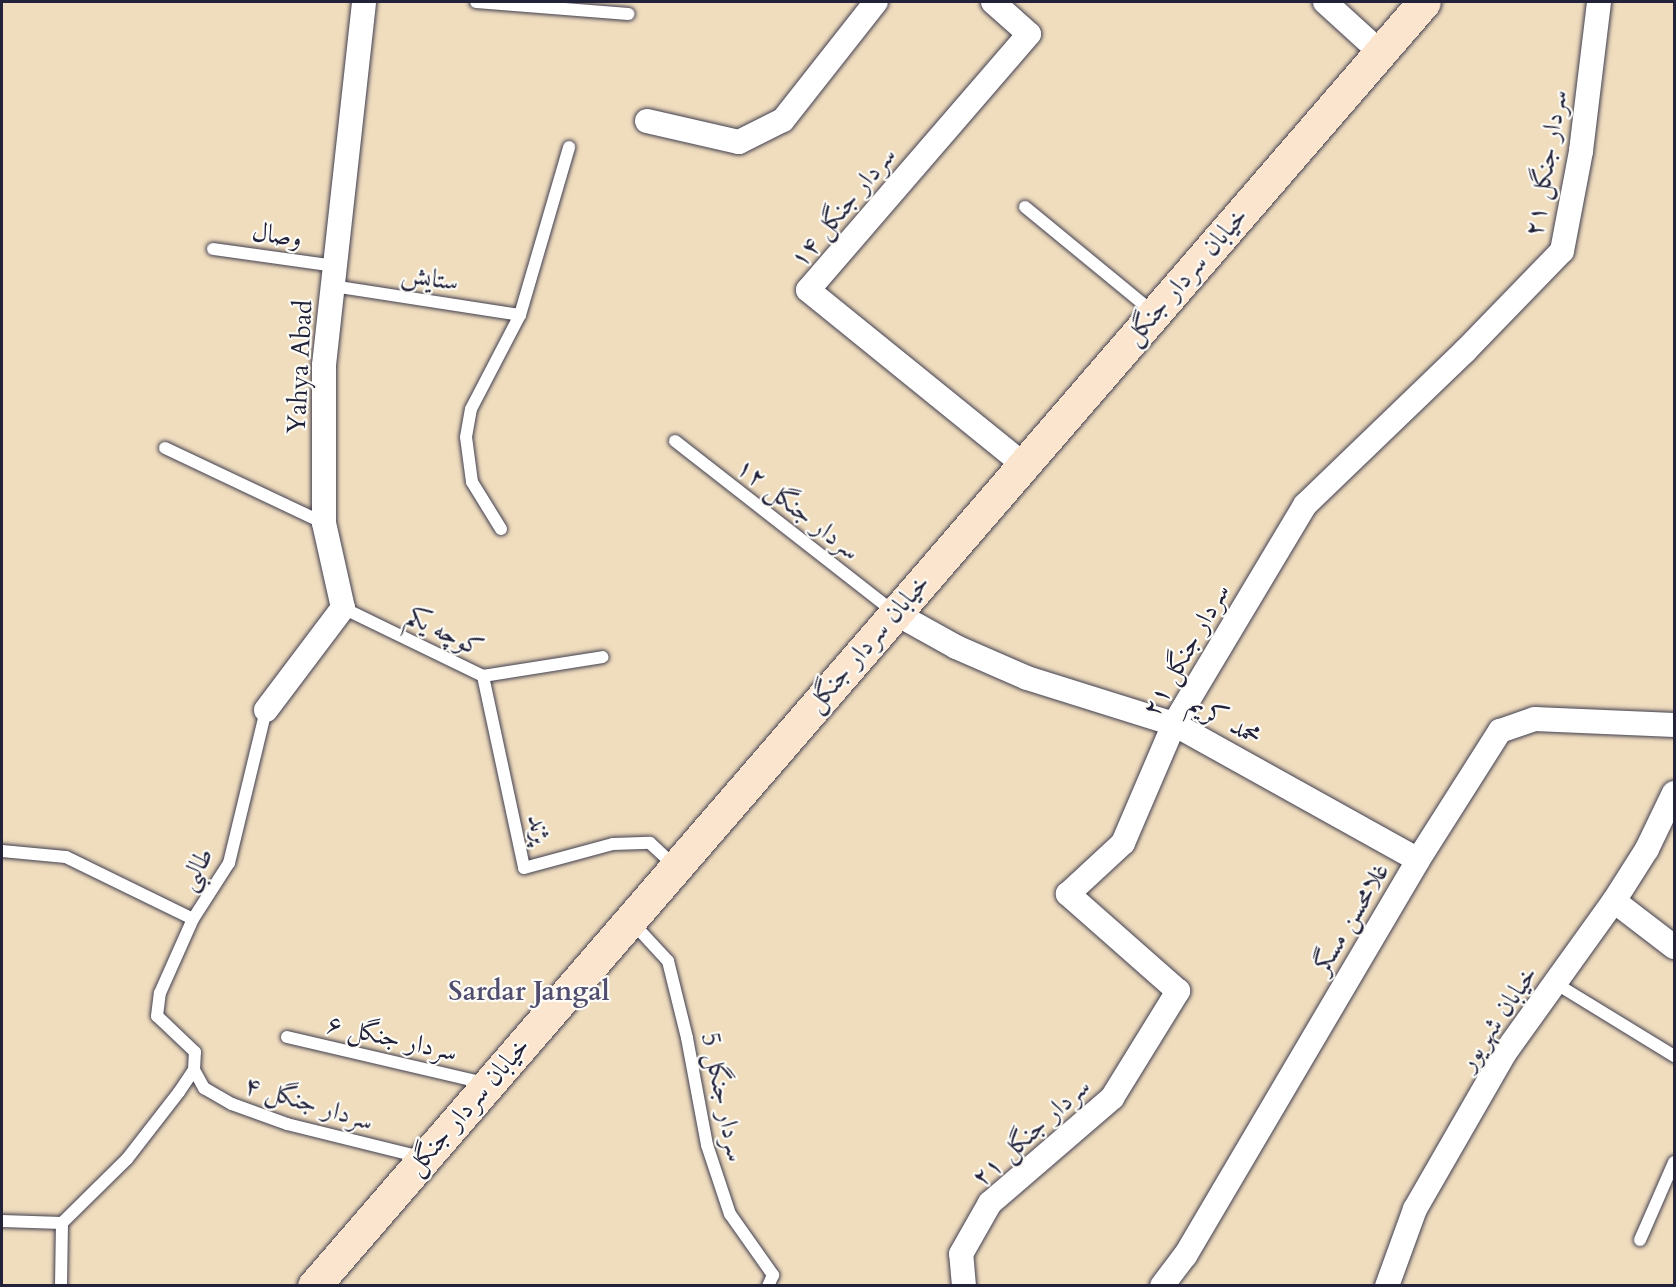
<!DOCTYPE html>
<html>
<head>
<meta charset="utf-8">
<style>
  body { margin:0 }
  #map { position:relative; width:1676px; height:1287px; overflow:hidden; background:#f0ddbe; font-family:Cardo,Amiri,serif }
  div>[style] { position:absolute }
  .roads { filter:drop-shadow(0 0 2px #413e4f) drop-shadow(0 0 2px #413e4f) }
  .lane>* { height:12px; margin:-6px; padding:0 6px; transform-origin:6px; border-radius:6px; background:#fff }
  .street>* { height:24px; margin:-12px; padding:0 12px; transform-origin:12px; border-radius:12px; background:#fff }
  .secondary>* { height:33px; margin:-16.5px; padding:0 16.5px; transform-origin:16.5px; border-radius:16.5px; background:#fce5cf }
  span { translate:-50% -50%; white-space:nowrap; text-align:center; line-height:1.15; -webkit-text-stroke:4.5px #fdfcf7; paint-order:stroke }
  .street-label { font-size:26px; color:#22223b }
  .neighbourhood-label { font-size:27px; color:#514d6f; font-weight:700 }
  .frame { position:absolute; inset:0; border:3px solid #22223b; pointer-events:none }
</style>
</head>
<body>
<div id="map">
  <div class="roads">
    <div class="lane">
      <div style="left:476px;top:2px;width:153px;rotate:4.5deg"></div>
      <div style="left:1025px;top:207px;width:166px;rotate:39.4deg"></div>
      <div style="left:213px;top:249px;width:123px;rotate:7.9deg"></div>
      <div style="left:333px;top:286px;width:189px;rotate:8.8deg"></div>
      <div style="left:675px;top:441px;width:278px;rotate:38deg"></div>
      <div style="left:165px;top:448px;width:176px;rotate:25.3deg"></div>
      <div style="left:501px;top:529px;width:55px;rotate:-121.7deg"></div>
      <div style="left:472px;top:482px;width:45px;rotate:-97.6deg"></div>
      <div style="left:466px;top:437px;width:28px;rotate:-80deg"></div>
      <div style="left:471px;top:409px;width:106px;rotate:-62.5deg"></div>
      <div style="left:520px;top:315px;width:175px;rotate:-73.7deg"></div>
      <div style="left:343px;top:608px;width:156px;rotate:25.9deg"></div>
      <div style="left:483px;top:676px;width:121px;rotate:-9deg"></div>
      <div style="left:483px;top:676px;width:196px;rotate:77.9deg"></div>
      <div style="left:524px;top:868px;width:92px;rotate:-15.1deg"></div>
      <div style="left:613px;top:844px;width:37px;rotate:-2deg"></div>
      <div style="left:650px;top:843px;width:34px;rotate:43deg"></div>
      <div style="left:2px;top:851px;width:64px;rotate:5.4deg"></div>
      <div style="left:66px;top:857px;width:141px;rotate:26deg"></div>
      <div style="left:193px;top:919px;width:67px;rotate:-57.3deg"></div>
      <div style="left:229px;top:863px;width:157px;rotate:-76.4deg"></div>
      <div style="left:630px;top:920px;width:56px;rotate:47.2deg"></div>
      <div style="left:668px;top:961px;width:79px;rotate:76.1deg"></div>
      <div style="left:687px;top:1038px;width:109px;rotate:79.4deg"></div>
      <div style="left:707px;top:1145px;width:73px;rotate:71.6deg"></div>
      <div style="left:730px;top:1214px;width:75px;rotate:54.8deg"></div>
      <div style="left:773px;top:1275px;width:12px;rotate:114deg"></div>
      <div style="left:1555px;top:983px;width:140px;rotate:31.5deg"></div>
      <div style="left:287px;top:1037px;width:202px;rotate:13.1deg"></div>
      <div style="left:194px;top:1070px;width:21px;rotate:61deg"></div>
      <div style="left:204px;top:1088px;width:32px;rotate:30deg"></div>
      <div style="left:232px;top:1104px;width:59px;rotate:20deg"></div>
      <div style="left:287px;top:1124px;width:137px;rotate:13.9deg"></div>
      <div style="left:2px;top:1221px;width:60px;rotate:1.9deg"></div>
      <div style="left:62px;top:1223px;width:91px;rotate:-44.6deg"></div>
      <div style="left:127px;top:1159px;width:85px;rotate:-52.2deg"></div>
      <div style="left:179px;top:1092px;width:27px;rotate:-56deg"></div>
      <div style="left:194px;top:1070px;width:18px;rotate:-87deg"></div>
      <div style="left:195px;top:1052px;width:52px;rotate:-136.5deg"></div>
      <div style="left:157px;top:1016px;width:23px;rotate:-83deg"></div>
      <div style="left:160px;top:993px;width:81px;rotate:-66deg"></div>
      <div style="left:1640px;top:1240px;width:85px;rotate:-66.4deg"></div>
      <div style="left:61px;top:1286px;width:63px;rotate:-89.1deg"></div>
    </div>
    <div class="street">
      <div style="left:993px;top:2px;width:48px;rotate:41.6deg"></div>
      <div style="left:1029px;top:34px;width:338px;rotate:130.8deg"></div>
      <div style="left:808px;top:290px;width:277px;rotate:39deg"></div>
      <div style="left:1325px;top:2px;width:74px;rotate:42.3deg"></div>
      <div style="left:647px;top:121px;width:94px;rotate:12.9deg"></div>
      <div style="left:739px;top:142px;width:49px;rotate:-26.6deg"></div>
      <div style="left:783px;top:120px;width:150px;rotate:-51.8deg"></div>
      <div style="left:895px;top:613px;width:70px;rotate:29.1deg"></div>
      <div style="left:956px;top:647px;width:77px;rotate:23.6deg"></div>
      <div style="left:1027px;top:678px;width:154px;rotate:17.4deg"></div>
      <div style="left:1174px;top:724px;width:279px;rotate:29.1deg"></div>
      <div style="left:266px;top:710px;width:128px;rotate:-53deg"></div>
      <div style="left:343px;top:608px;width:87px;rotate:-102.6deg"></div>
      <div style="left:324px;top:523px;width:158px;rotate:-90deg"></div>
      <div style="left:324px;top:365px;width:365px;rotate:-83.7deg"></div>
      <div style="left:1614px;top:901px;width:76px;rotate:37.5deg"></div>
      <div style="left:964px;top:1286px;width:32px;rotate:-95deg"></div>
      <div style="left:961px;top:1254px;width:59px;rotate:-60.4deg"></div>
      <div style="left:990px;top:1203px;width:161px;rotate:-40.7deg"></div>
      <div style="left:1112px;top:1098px;width:126px;rotate:-58.3deg"></div>
      <div style="left:1178px;top:991px;width:147px;rotate:-138.6deg"></div>
      <div style="left:1068px;top:894px;width:75px;rotate:-42.8deg"></div>
      <div style="left:1123px;top:843px;width:129px;rotate:-66.8deg"></div>
      <div style="left:1174px;top:724px;width:255px;rotate:-59.1deg"></div>
      <div style="left:1305px;top:505px;width:222px;rotate:-43.9deg"></div>
      <div style="left:1465px;top:351px;width:139px;rotate:-45.9deg"></div>
      <div style="left:1562px;top:251px;width:102px;rotate:-79.2deg"></div>
      <div style="left:1581px;top:151px;width:150px;rotate:-83.1deg"></div>
      <div style="left:1162px;top:1286px;width:38px;rotate:-53deg"></div>
      <div style="left:1185px;top:1256px;width:459px;rotate:-59.5deg"></div>
      <div style="left:1418px;top:860px;width:153px;rotate:-57.6deg"></div>
      <div style="left:1500px;top:731px;width:37px;rotate:-19deg"></div>
      <div style="left:1535px;top:719px;width:139px;rotate:2.5deg"></div>
      <div style="left:1387px;top:1286px;width:82px;rotate:-70deg"></div>
      <div style="left:1415px;top:1209px;width:179px;rotate:-60.1deg"></div>
      <div style="left:1504px;top:1054px;width:188px;rotate:-54.3deg"></div>
      <div style="left:1614px;top:901px;width:62px;rotate:-57.6deg"></div>
      <div style="left:1647px;top:849px;width:62px;rotate:-64.3deg"></div>
    </div>
    <div class="secondary">
      <div style="left:314px;top:1286px;width:1697px;rotate:-49.16deg"></div>
    </div>
  </div>
  <div class="street-label">
    <span style="left:1546px;top:163px;rotate:-80deg">سردار جنگل ۲۱</span>
    <span style="left:843px;top:207px;rotate:-50deg">سردار جنگل ۱۴</span>
    <span style="left:277px;top:235px;rotate:8deg">وصال</span>
    <span style="left:1186px;top:276px;rotate:-49deg">خیابان سردار جنگل</span>
    <span style="left:430px;top:278px;rotate:9deg">ستایش</span>
    <span style="left:300px;top:367px;rotate:-87deg">Yahya Abad</span>
    <span style="left:798px;top:509px;rotate:38deg">سردار جنگل ۱۲</span>
    <span style="left:445px;top:632px;rotate:26deg">کوچه یکم</span>
    <span style="left:868px;top:643px;rotate:-49deg">خیابان سردار جنگل</span>
    <span style="left:1186px;top:650px;rotate:-60deg">سردار جنگل ۲۱</span>
    <span style="left:1225px;top:720px;rotate:28deg">محمد کریم</span>
    <span style="left:539px;top:829px;rotate:78deg">پژند</span>
    <span style="left:196px;top:869px;rotate:-61deg">طالبی</span>
    <span style="left:1351px;top:918px;rotate:-59deg">غلامحسن مسگر</span>
    <span style="left:1498px;top:1018px;rotate:-56deg">خیابان شهریور</span>
    <span style="left:392px;top:1038px;rotate:13deg">سردار جنگل ۶</span>
    <span style="left:723px;top:1097px;rotate:78deg">سردار جنگل 5</span>
    <span style="left:309px;top:1103px;rotate:17deg">سردار جنگل ۴</span>
    <span style="left:468px;top:1106px;rotate:-49deg">خیابان سردار جنگل</span>
    <span style="left:1031px;top:1132px;rotate:-42deg">سردار جنگل ۲۱</span>
  </div>
  <div class="neighbourhood-label">
    <span style="left:529px;top:992px">Sardar Jangal</span>
  </div>
  <div class="frame"></div>
</div>
</body>
</html>
